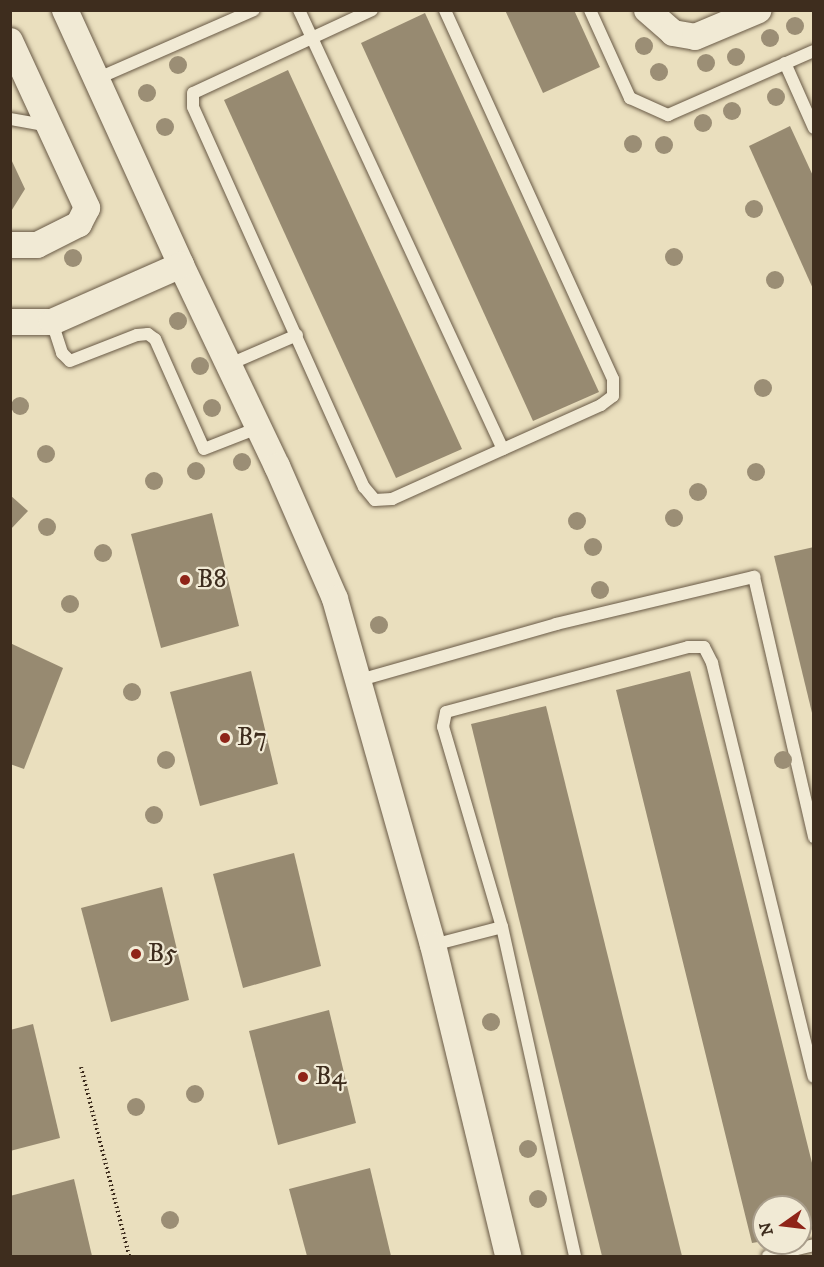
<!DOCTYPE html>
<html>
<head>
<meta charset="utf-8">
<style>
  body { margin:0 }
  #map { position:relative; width:824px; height:1267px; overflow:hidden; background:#eadfbe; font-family:"IM FELL DW Pica",serif }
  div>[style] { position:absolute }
  .building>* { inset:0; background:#978a71 }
  .path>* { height:4px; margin-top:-2px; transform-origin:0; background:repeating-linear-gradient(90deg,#3e2d1e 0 1.5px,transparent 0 4.5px) }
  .roads { filter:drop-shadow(0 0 2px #695a46) drop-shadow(0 0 2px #695a46) }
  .service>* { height:12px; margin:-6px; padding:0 6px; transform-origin:6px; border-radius:6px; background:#f1ead5 }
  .minor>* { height:26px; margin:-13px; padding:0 13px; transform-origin:13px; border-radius:13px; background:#f1ead5 }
  .trees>* { width:18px; height:18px; margin:-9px; border-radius:50%; background:#9b8e75 }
  .dots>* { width:16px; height:16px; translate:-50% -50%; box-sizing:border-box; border:3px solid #f1ead5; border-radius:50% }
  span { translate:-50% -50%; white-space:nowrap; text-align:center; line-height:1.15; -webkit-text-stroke:4.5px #f1ead5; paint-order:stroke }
  .poi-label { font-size:26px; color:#3e2d1e }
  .left { translate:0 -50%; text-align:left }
  .frame { position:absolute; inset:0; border:12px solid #3e2d1e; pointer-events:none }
  .north { position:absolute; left:752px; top:1195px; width:60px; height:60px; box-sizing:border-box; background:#f1ead5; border:2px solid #a99e8c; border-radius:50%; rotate:256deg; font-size:16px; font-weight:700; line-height:24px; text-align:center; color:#3e2d1e }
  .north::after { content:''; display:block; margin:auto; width:21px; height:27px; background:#8f2418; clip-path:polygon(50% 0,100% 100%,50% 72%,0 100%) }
</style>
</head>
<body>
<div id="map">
  <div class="building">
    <div style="clip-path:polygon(505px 10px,574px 10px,600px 67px,543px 93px)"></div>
    <div style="clip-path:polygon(425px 13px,599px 392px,533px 421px,361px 43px)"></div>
    <div style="clip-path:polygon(288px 70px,462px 449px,396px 478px,224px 100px)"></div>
    <div style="clip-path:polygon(790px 126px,814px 178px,814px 291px,749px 146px)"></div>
    <div style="clip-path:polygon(10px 157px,25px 189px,10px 213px)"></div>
    <div style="clip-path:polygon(10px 495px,28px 511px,10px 530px)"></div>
    <div style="clip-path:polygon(212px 513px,239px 626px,161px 648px,131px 534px)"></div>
    <div style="clip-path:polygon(814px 547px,814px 717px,813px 717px,774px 556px)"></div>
    <div style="clip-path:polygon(10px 643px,63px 668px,24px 769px,10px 764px)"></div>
    <div style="clip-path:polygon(251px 671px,278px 784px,200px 806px,170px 692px)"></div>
    <div style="clip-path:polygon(690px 671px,814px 1171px,814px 1229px,800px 1232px,800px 1207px,764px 1207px,764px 1241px,752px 1243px,616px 690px)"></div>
    <div style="clip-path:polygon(546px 706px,682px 1256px,602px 1256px,471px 724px)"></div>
    <div style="clip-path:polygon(294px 853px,321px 966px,243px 988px,213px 874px)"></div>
    <div style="clip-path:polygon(162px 887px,189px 1000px,111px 1022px,81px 908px)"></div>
    <div style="clip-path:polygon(329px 1010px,356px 1123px,278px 1145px,249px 1031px)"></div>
    <div style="clip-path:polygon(33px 1024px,60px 1138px,10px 1151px,10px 1030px)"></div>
    <div style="clip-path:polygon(370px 1168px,391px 1256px,307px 1256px,289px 1189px)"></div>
    <div style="clip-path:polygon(74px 1179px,92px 1256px,10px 1256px,10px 1196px)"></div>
  </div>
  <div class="path">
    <div style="left:81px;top:1067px;width:195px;rotate:75.7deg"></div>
  </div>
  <div class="roads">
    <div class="service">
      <div style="left:299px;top:10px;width:484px;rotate:65.1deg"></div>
      <div style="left:372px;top:10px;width:197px;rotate:155.1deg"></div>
      <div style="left:193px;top:93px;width:14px;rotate:90deg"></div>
      <div style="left:193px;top:107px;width:417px;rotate:65.8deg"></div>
      <div style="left:364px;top:487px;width:17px;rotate:50deg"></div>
      <div style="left:375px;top:500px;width:17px;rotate:-3deg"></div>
      <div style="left:392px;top:499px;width:229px;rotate:-24.2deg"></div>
      <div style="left:601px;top:405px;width:15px;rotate:-37deg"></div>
      <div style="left:613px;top:396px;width:17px;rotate:-90deg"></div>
      <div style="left:613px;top:379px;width:405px;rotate:-114.5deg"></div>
      <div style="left:590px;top:10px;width:97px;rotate:65.6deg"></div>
      <div style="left:630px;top:98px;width:42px;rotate:24.1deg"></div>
      <div style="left:668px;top:115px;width:159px;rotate:-23.7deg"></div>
      <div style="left:785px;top:63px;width:71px;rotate:66deg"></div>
      <div style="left:96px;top:79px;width:172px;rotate:-23.6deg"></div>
      <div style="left:10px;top:119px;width:40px;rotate:10deg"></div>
      <div style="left:52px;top:322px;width:33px;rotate:72deg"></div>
      <div style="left:62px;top:353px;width:11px;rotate:45deg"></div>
      <div style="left:70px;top:361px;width:72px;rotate:-21.2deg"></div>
      <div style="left:137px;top:335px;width:11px;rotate:-5deg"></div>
      <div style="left:148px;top:334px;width:9px;rotate:36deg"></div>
      <div style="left:155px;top:339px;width:120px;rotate:66deg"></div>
      <div style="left:204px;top:449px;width:60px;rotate:-21.4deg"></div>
      <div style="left:230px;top:364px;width:73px;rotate:-23.4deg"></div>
      <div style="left:360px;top:680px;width:204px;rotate:-15.9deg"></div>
      <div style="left:556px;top:624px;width:204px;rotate:-13.4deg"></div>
      <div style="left:754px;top:577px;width:267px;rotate:77deg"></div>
      <div style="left:433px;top:945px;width:71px;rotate:-14.6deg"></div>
      <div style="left:575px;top:1256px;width:337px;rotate:-102.5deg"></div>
      <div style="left:502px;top:927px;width:209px;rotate:-106.4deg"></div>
      <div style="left:443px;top:727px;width:15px;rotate:-79deg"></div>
      <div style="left:446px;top:712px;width:251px;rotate:-15deg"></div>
      <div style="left:688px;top:647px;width:16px"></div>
      <div style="left:704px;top:647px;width:18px;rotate:63deg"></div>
      <div style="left:712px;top:663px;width:426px;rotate:76.2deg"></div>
      <div style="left:768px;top:1256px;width:47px;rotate:-13.4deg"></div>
    </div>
    <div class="minor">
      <div style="left:65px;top:10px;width:280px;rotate:65.5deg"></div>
      <div style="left:181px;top:265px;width:223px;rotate:64.5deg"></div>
      <div style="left:277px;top:466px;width:145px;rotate:66.4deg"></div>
      <div style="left:335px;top:599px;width:360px;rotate:74.2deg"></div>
      <div style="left:433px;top:945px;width:320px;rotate:76.4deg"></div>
      <div style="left:647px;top:10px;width:35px;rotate:41deg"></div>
      <div style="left:673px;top:33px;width:22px;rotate:10deg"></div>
      <div style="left:695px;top:37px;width:69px;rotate:-22.9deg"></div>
      <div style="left:10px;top:41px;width:184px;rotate:65.2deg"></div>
      <div style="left:87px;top:208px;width:18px;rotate:117deg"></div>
      <div style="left:79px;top:224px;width:47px;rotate:153.4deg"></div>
      <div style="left:37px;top:245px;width:27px;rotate:180deg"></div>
      <div style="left:10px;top:322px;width:42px"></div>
      <div style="left:52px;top:322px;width:141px;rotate:-23.8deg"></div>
    </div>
  </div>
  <div class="trees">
    <div style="left:795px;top:26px"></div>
    <div style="left:770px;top:38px"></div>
    <div style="left:644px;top:46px"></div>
    <div style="left:736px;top:57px"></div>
    <div style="left:706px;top:63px"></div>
    <div style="left:178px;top:65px"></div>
    <div style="left:659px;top:72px"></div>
    <div style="left:147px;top:93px"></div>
    <div style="left:776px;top:97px"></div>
    <div style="left:732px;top:111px"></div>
    <div style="left:703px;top:123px"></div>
    <div style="left:165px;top:127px"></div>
    <div style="left:633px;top:144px"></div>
    <div style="left:664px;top:145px"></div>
    <div style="left:754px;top:209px"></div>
    <div style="left:674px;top:257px"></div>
    <div style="left:73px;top:258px"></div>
    <div style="left:775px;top:280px"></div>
    <div style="left:178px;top:321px"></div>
    <div style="left:200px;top:366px"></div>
    <div style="left:763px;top:388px"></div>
    <div style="left:20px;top:406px"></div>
    <div style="left:212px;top:408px"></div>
    <div style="left:46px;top:454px"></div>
    <div style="left:242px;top:462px"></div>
    <div style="left:196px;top:471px"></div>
    <div style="left:756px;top:472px"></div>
    <div style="left:154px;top:481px"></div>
    <div style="left:698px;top:492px"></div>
    <div style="left:674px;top:518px"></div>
    <div style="left:577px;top:521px"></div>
    <div style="left:47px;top:527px"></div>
    <div style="left:593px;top:547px"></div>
    <div style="left:103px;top:553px"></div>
    <div style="left:600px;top:590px"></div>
    <div style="left:70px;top:604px"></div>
    <div style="left:379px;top:625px"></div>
    <div style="left:132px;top:692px"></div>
    <div style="left:166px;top:760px"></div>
    <div style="left:783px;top:760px"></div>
    <div style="left:154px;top:815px"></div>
    <div style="left:491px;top:1022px"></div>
    <div style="left:195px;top:1094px"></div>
    <div style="left:136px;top:1107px"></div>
    <div style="left:528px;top:1149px"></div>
    <div style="left:538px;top:1199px"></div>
    <div style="left:170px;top:1220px"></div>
  </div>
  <div class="dots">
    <div style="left:185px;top:580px;background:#8f2418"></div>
    <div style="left:225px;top:738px;background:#8f2418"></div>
    <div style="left:136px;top:954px;background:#8f2418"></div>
    <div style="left:303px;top:1077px;background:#8f2418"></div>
  </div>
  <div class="poi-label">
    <span class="left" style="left:197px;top:580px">B8</span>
    <span class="left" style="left:237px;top:738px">B7</span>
    <span class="left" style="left:148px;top:954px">B5</span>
    <span class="left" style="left:315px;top:1077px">B4</span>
  </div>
  <div class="frame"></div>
  <div class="north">N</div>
</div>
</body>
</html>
